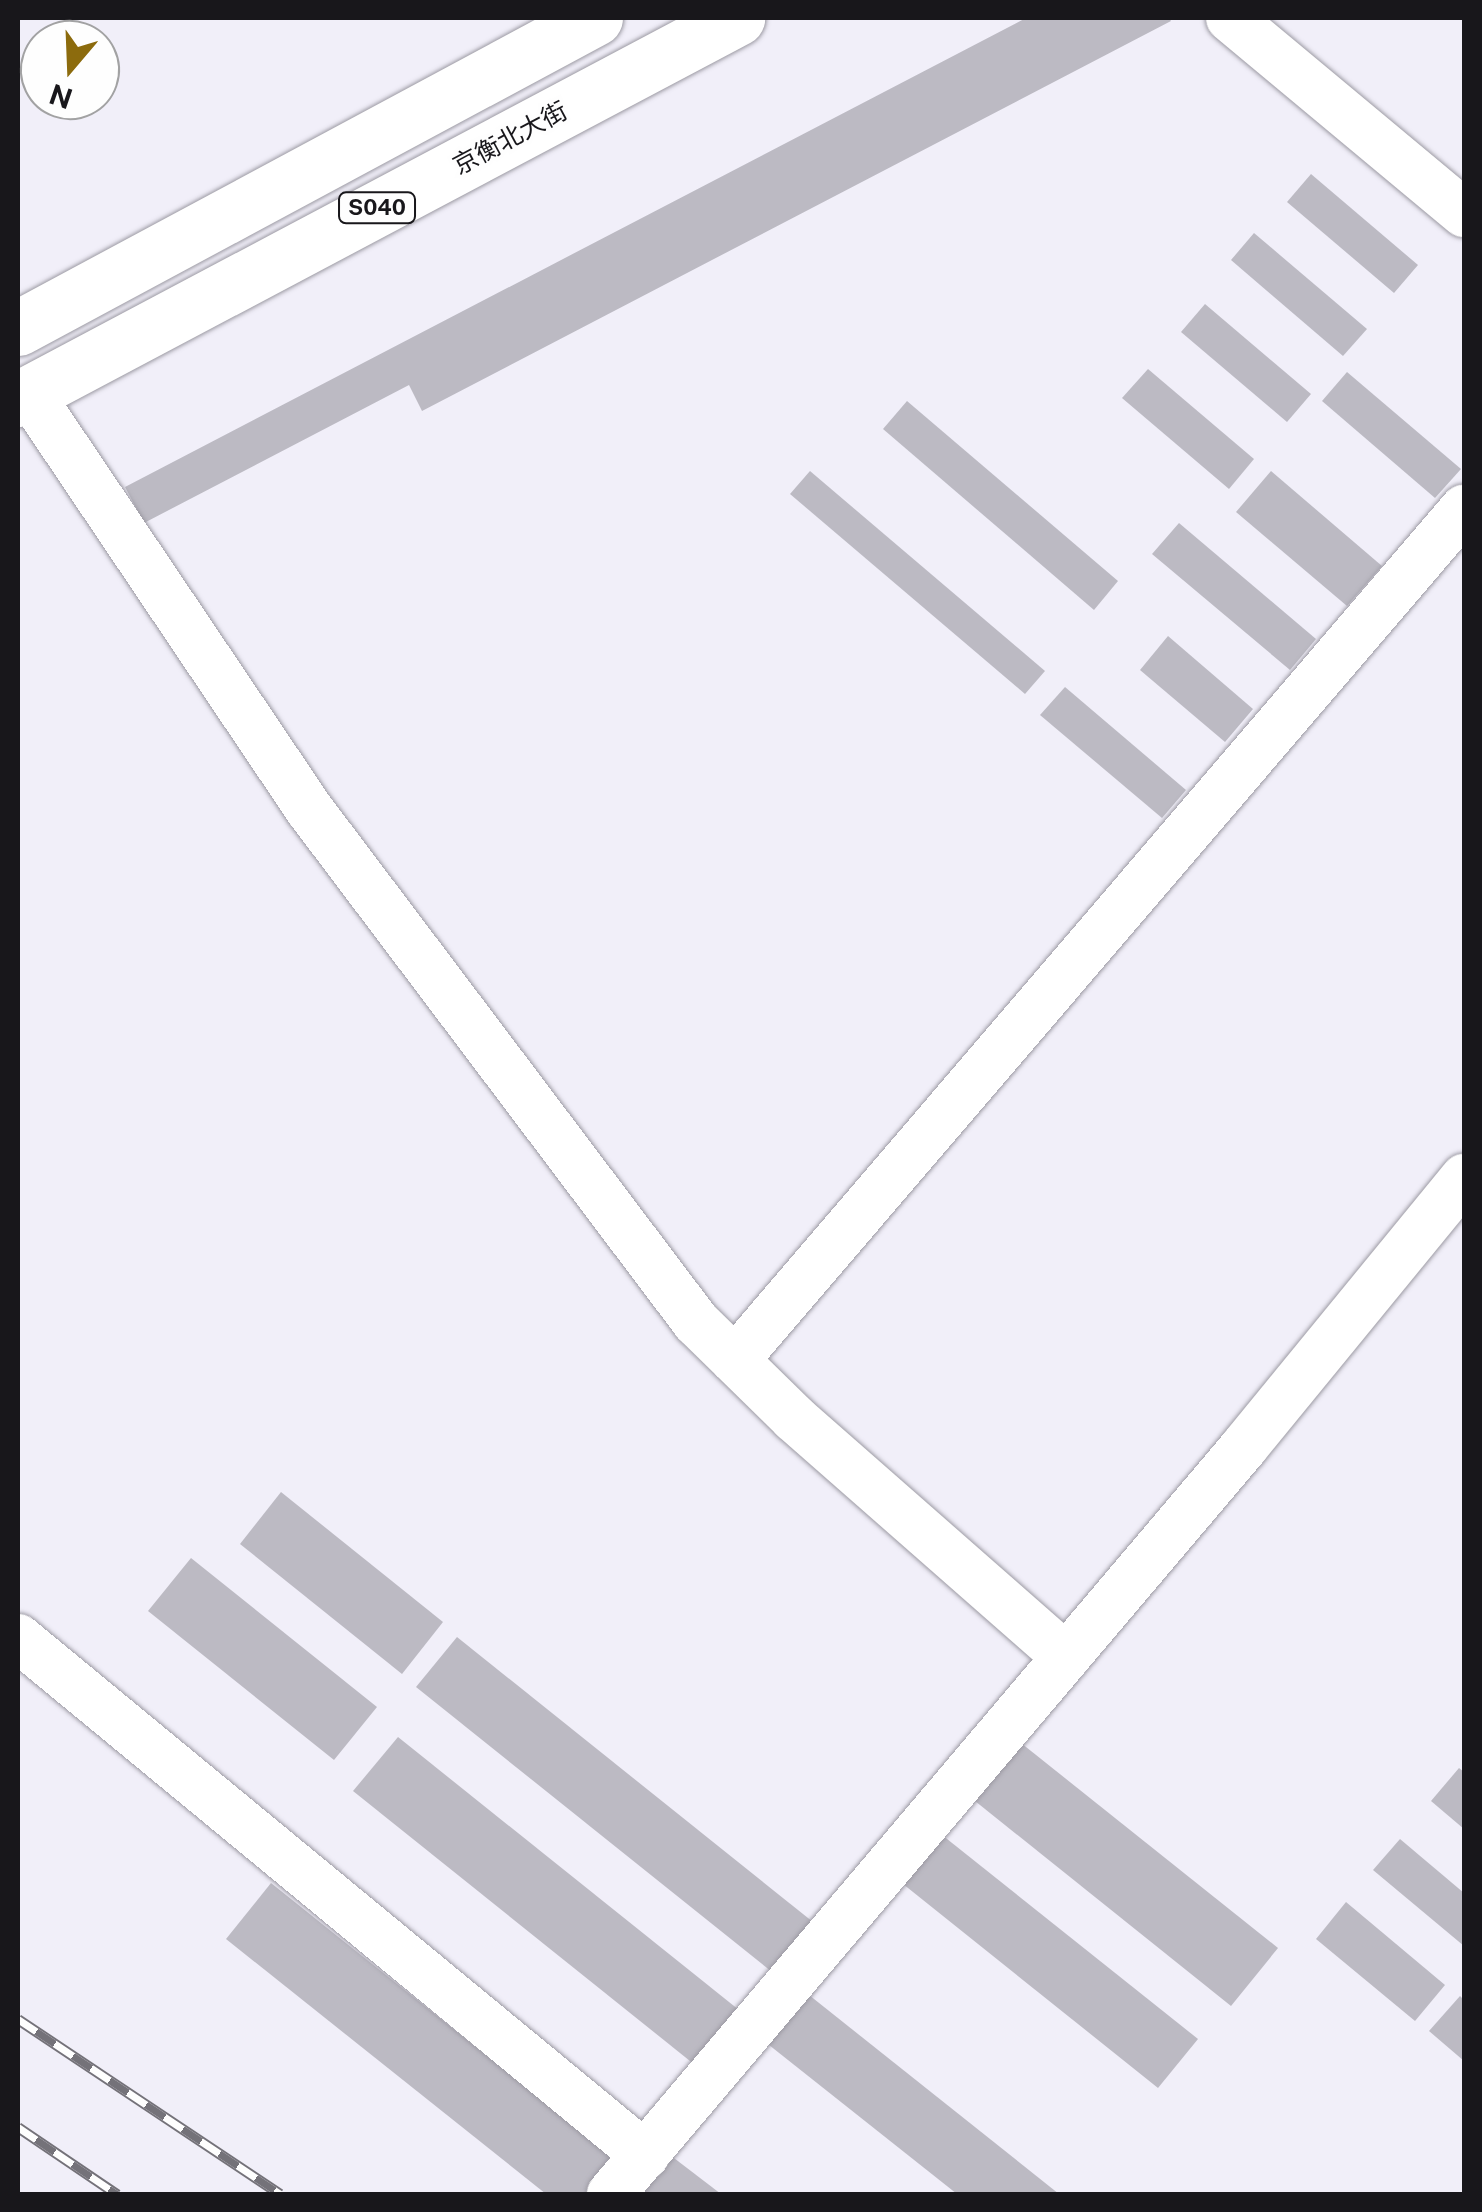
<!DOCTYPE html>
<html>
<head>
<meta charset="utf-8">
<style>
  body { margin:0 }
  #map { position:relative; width:1482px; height:2212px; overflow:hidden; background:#f1eff9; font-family:"Public Sans","Noto Sans SC",sans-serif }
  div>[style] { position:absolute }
  .building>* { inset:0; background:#bcbac3 }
  .roads { filter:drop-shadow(0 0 2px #9c9aa3) drop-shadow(0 0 2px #9c9aa3) }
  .street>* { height:48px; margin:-24px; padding:0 24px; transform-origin:24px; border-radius:24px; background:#fff }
  .primary>* { height:55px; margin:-27.5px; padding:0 27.5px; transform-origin:27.5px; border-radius:27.5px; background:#fff }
  .rail>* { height:11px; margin-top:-5.5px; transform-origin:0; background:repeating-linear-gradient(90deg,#fefefe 0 22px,#747279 0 44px); box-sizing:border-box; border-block:2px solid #747279 }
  span { translate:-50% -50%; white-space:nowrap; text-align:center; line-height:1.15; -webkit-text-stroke:8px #fefefe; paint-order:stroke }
  .shield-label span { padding:2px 8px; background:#fefefe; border:2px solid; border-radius:8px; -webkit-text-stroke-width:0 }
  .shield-label { font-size:22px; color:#18171b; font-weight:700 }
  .street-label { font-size:25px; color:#18171b }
  .frame { position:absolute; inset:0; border:20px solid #18171b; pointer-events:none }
  .north { position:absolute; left:20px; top:20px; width:100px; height:100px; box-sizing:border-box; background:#fefefe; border:2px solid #a2a2a3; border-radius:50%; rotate:199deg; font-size:28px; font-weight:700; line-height:40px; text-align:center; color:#18171b }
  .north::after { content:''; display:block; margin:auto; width:35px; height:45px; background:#8c6b0d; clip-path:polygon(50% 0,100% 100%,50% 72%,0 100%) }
</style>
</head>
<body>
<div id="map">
  <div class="building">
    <div style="clip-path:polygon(1026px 18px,1169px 18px,1171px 21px,422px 411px,409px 385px,144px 523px,125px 487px)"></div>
    <div style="clip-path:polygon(1311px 174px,1418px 265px,1394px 293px,1287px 202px)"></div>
    <div style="clip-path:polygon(1254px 233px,1367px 329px,1343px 356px,1231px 260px)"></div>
    <div style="clip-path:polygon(1205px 304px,1311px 394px,1287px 422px,1181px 332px)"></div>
    <div style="clip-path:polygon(1148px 369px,1254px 459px,1229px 489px,1122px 398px)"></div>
    <div style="clip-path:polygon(1347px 372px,1461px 469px,1435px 498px,1322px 401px)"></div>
    <div style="clip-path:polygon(907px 401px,1118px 581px,1094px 610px,883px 429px)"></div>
    <div style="clip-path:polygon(810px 471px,1045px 671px,1025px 694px,790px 494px)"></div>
    <div style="clip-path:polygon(1271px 471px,1382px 566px,1347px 606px,1236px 512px)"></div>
    <div style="clip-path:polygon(1179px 523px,1316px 639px,1290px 670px,1152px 554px)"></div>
    <div style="clip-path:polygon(1168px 636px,1253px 709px,1225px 742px,1140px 670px)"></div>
    <div style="clip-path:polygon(1065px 687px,1186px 790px,1162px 818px,1040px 715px)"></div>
    <div style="clip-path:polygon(281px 1492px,443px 1622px,402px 1674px,240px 1544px)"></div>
    <div style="clip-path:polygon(191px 1558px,377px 1707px,334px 1760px,148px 1611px)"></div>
    <div style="clip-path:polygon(457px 1637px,818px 1926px,777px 1976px,416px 1687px)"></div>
    <div style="clip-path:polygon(398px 1737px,739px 2010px,695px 2065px,353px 1791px)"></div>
    <div style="clip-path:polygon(1021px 1743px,1278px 1948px,1231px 2006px,975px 1801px)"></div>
    <div style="clip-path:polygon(1459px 1768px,1464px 1772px,1464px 1829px,1431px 1801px)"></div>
    <div style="clip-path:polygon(932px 1827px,1198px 2039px,1158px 2088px,893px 1876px)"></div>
    <div style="clip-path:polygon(1400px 1839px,1464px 1893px,1464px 1946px,1373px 1870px)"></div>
    <div style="clip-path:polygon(271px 1883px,617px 2160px,589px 2194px,546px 2194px,226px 1939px)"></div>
    <div style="clip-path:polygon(1346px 1902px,1445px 1985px,1415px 2021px,1316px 1939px)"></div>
    <div style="clip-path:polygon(804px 1991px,1059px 2194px,957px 2194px,764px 2041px)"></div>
    <div style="clip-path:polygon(1460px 1996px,1464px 2000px,1464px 2061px,1429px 2031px)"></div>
    <div style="clip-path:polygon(670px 2155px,721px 2194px,639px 2194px)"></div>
  </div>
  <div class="roads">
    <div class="street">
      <div style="left:1230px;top:18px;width:305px;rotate:39.8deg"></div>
      <div style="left:29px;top:393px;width:501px;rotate:56.06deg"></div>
      <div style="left:309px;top:809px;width:643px;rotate:52.97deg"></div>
      <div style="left:696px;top:1322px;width:137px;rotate:44.4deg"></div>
      <div style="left:794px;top:1418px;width:362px;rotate:41.3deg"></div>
      <div style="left:735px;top:1360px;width:1121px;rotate:-49.42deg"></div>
      <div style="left:18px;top:1638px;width:813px;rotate:39.51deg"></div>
      <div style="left:611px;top:2194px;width:979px;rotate:-49.72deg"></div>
      <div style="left:1244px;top:1447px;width:348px;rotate:-50.7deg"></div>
    </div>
    <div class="primary">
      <div style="left:18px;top:328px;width:655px;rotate:-28.25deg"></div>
      <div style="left:18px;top:399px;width:814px;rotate:-27.92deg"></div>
    </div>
  </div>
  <div class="rail">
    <div style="left:18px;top:2019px;width:315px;rotate:33.7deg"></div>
    <div style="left:18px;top:2127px;width:120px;rotate:34.1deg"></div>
  </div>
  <div class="shield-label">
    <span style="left:377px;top:208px">S040</span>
  </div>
  <div class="street-label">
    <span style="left:510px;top:138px;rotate:-28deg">京衡北大街</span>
  </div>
  <div class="frame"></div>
  <div class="north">N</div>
</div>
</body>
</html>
